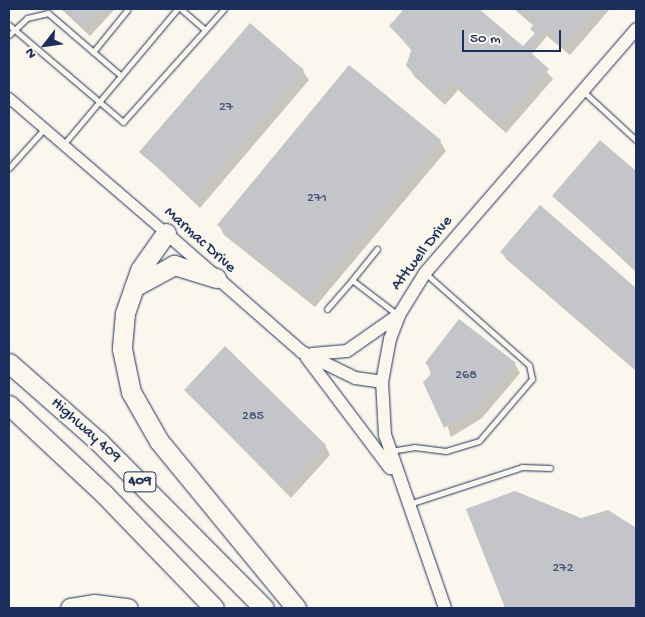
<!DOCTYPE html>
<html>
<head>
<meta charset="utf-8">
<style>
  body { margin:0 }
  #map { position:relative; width:645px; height:617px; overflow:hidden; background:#fbf7ec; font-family:"Gochi Hand",sans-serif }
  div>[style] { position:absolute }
  .shadow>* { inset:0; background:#0003 }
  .building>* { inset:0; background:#c3c5c9 }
  .roads { filter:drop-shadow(0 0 1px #1b2f5e) drop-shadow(0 0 1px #1b2f5e) }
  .service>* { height:5px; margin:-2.5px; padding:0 2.5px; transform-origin:2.5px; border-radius:2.5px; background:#fbf7ec }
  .minor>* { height:10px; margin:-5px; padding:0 5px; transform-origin:5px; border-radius:5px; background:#fbf7ec }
  .tertiary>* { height:12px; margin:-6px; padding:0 6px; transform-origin:6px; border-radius:6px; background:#fbf7ec }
  .motorway>* { height:19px; margin:-9.5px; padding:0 9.5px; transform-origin:9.5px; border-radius:9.5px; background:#fbf7ec }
  span { translate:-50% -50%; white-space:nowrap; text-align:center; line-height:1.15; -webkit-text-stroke:5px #fbf7ec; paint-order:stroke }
  .number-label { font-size:14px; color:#455479 }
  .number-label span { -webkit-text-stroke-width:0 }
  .shield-label span { padding:1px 4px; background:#fbf7ec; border:1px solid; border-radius:4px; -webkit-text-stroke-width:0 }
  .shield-label { font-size:15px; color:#1b2f5e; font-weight:700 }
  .street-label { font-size:16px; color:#1b2f5e }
  .frame { position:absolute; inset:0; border:10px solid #1b2f5e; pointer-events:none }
  .north { position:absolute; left:20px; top:20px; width:50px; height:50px; -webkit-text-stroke:4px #fbf7ec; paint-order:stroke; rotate:240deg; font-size:14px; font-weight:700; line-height:20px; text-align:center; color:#1b2f5e }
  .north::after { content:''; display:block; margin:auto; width:18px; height:22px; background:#1b2f5e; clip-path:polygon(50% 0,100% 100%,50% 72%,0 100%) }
  .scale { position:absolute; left:462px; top:30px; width:99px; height:22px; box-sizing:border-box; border:2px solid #1b2f5e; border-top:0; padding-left:6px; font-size:15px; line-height:18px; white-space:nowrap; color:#1b2f5e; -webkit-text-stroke:4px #fbf7ec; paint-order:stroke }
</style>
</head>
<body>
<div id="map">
  <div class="shadow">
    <div style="clip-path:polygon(61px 9px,115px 9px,90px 36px)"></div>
    <div style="clip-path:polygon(406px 9px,477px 9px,528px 52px,525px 46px,535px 34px,534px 26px,514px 9px,610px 9px,570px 55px,547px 36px,531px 55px,553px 79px,506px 133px,458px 90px,445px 105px,414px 76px,408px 66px,412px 51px,390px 26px)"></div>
    <div style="clip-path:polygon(349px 66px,440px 141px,446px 151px,315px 307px,224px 235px,219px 225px)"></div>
    <div style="clip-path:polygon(303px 71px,309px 80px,200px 208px,141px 152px)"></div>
    <div style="clip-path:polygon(600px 142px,636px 173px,636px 272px,554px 196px)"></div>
    <div style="clip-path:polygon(540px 207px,636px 289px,636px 371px,506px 259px,502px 252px)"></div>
    <div style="clip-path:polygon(427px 363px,515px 364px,520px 373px,482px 418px,451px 437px)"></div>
    <div style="clip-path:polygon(185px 390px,325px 445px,330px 455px,291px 498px)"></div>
    <div style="clip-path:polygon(467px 510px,634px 528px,636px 608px,506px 608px)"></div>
  </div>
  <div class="building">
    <div style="clip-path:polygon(64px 9px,100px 9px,84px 27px)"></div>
    <div style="clip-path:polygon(404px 9px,479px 9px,523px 46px,535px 33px,530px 29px,536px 22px,521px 9px,596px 9px,564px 46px,545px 30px,528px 50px,549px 69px,500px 124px,452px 81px,439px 96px,406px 66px,412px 48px,389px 26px)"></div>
    <div style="clip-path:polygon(250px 23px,304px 70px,194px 199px,139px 152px)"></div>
    <div style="clip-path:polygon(349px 65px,441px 140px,309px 298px,217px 225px)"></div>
    <div style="clip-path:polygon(600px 140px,636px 171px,636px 269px,552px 196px)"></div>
    <div style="clip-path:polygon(540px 205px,636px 288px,636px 369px,500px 252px)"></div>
    <div style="clip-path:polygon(459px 319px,516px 363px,477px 408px,444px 428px,423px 382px,434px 371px,425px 363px)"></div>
    <div style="clip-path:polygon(225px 346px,326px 445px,284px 489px,184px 390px)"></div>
    <div style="clip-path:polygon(515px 491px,581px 518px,608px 510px,635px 527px,636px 608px,505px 608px,466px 509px)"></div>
  </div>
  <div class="roads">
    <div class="service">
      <div style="left:181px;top:9px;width:32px;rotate:41deg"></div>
      <div style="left:9px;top:25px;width:150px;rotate:40.4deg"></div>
      <div style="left:123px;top:122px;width:152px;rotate:-48.2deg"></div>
      <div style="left:9px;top:35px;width:25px;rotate:-43deg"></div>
      <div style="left:27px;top:18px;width:22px;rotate:-13deg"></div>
      <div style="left:48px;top:13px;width:95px;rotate:40.7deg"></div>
      <div style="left:93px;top:52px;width:55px;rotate:-50.9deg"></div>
      <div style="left:584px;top:92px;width:71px;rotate:42.7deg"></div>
      <div style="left:63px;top:145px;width:177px;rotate:-50deg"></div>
      <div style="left:9px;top:168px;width:52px;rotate:-48.1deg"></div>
      <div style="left:352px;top:280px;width:40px;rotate:-51deg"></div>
      <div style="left:327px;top:309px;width:38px;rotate:-49deg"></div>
      <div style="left:352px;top:280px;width:58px;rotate:37.3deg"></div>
      <div style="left:390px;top:451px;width:24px;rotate:-9deg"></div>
      <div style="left:414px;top:447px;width:32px;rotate:7deg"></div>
      <div style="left:446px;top:451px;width:34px;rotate:-17deg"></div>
      <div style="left:479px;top:441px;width:82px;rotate:-49.5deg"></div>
      <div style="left:532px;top:379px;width:14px;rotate:-102deg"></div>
      <div style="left:529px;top:365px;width:139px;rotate:-138.5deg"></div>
      <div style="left:409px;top:504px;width:119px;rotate:-18.1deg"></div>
      <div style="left:522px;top:467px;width:28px;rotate:2deg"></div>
    </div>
    <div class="minor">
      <div style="left:9px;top:98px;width:207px;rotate:40.7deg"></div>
    </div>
    <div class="tertiary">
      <div style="left:166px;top:233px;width:181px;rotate:41.2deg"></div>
      <div style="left:302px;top:352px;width:59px;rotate:26.1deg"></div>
      <div style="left:355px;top:378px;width:27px;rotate:8deg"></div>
      <div style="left:312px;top:354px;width:35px;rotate:-5deg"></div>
      <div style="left:347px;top:351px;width:61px;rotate:-35deg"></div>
      <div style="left:307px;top:358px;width:138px;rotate:53deg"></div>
      <div style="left:445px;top:608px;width:183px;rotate:-109.1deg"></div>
      <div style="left:385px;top:435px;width:53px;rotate:-93.2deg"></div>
      <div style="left:382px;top:382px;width:44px;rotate:-79.5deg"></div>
      <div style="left:390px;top:339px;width:26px;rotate:-69deg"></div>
      <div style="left:399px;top:315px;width:49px;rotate:-58.2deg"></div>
      <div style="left:425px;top:273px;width:323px;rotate:-49.1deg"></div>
    </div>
    <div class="motorway">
      <div style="left:166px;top:233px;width:45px;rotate:125.1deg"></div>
      <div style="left:140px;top:270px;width:46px;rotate:109.2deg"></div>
      <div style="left:125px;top:313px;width:36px;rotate:95deg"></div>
      <div style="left:122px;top:349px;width:44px;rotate:78.2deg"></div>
      <div style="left:131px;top:392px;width:56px;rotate:60.3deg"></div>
      <div style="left:159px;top:441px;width:216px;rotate:50.6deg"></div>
      <div style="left:134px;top:287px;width:46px;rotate:-28.8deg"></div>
      <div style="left:174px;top:265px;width:44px;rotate:17.2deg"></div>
      <div style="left:9px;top:363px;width:120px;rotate:41.3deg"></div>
      <div style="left:99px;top:442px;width:234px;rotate:45.2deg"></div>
      <div style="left:9px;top:405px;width:130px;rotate:43.1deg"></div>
      <div style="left:104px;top:494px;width:158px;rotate:46deg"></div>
      <div style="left:70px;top:608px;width:24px;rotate:-9deg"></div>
      <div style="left:94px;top:604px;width:34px;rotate:7deg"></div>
    </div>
  </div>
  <div class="number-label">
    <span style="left:226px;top:108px">27</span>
    <span style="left:317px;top:199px">271</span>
    <span style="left:466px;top:376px">268</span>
    <span style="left:253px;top:417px">285</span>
    <span style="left:563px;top:569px">272</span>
  </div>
  <div class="shield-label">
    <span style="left:140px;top:482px">409</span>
  </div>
  <div class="street-label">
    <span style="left:199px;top:241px;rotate:42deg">Marmac Drive</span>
    <span style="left:423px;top:254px;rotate:-52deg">Attwell Drive</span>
    <span style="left:85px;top:431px;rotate:42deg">Highway 409</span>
  </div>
  <div class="frame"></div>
  <div class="north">N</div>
  <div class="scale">50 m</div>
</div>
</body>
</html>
